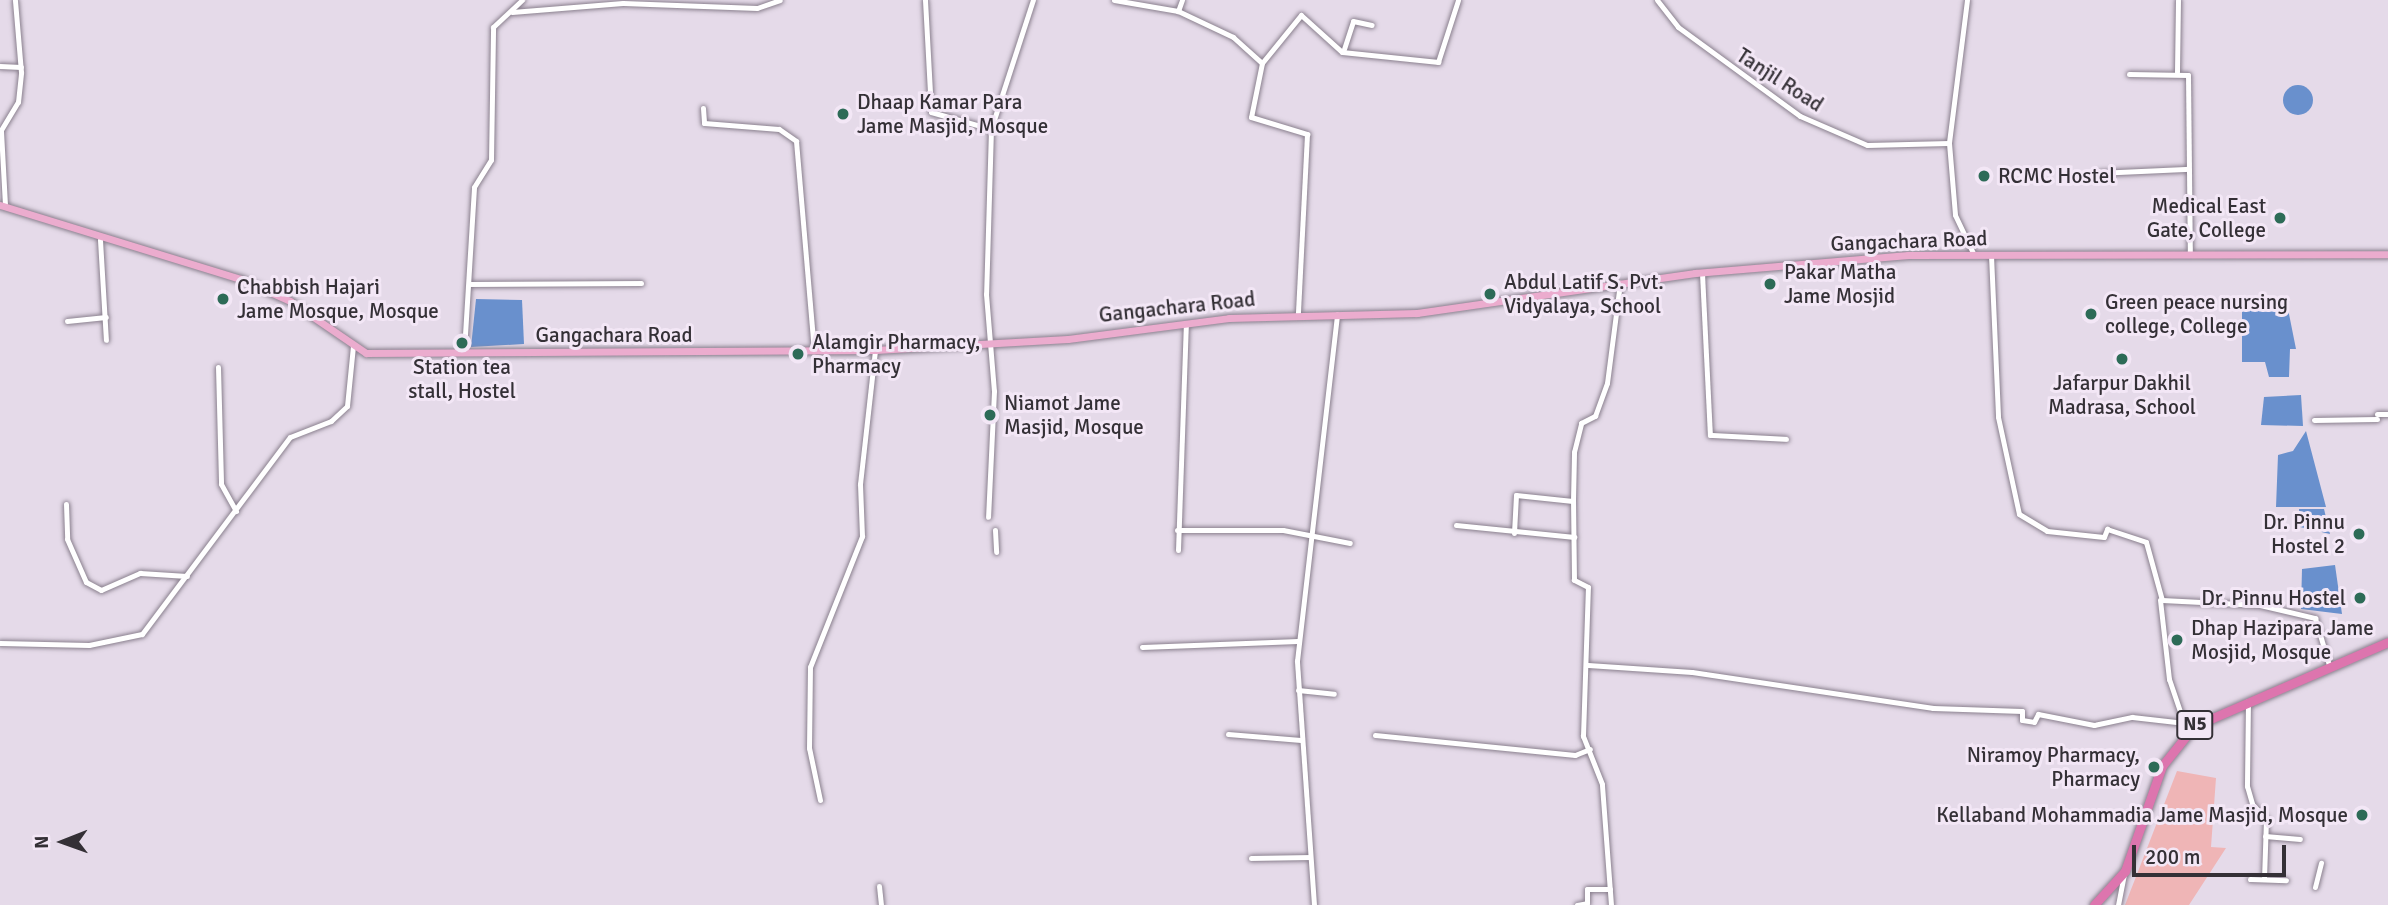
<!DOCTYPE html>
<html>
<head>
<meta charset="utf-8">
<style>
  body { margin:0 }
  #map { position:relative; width:2388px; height:905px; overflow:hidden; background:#e5dae9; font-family:Signika,sans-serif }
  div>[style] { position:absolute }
  .green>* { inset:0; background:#efb5b6 }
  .water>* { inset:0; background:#6990cd }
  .round { border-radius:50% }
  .roads { filter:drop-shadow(0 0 2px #8a808e) drop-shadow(0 0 2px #8a808e) }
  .minor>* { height:5px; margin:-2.5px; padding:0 2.5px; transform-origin:2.5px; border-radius:2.5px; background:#fff }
  .major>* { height:7px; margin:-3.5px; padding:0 3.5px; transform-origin:3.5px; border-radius:3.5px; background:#ebacce }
  .highway>* { height:9px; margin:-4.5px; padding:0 4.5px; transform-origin:4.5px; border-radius:4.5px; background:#dd75ae }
  .dots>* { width:19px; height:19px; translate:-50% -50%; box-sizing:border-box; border:4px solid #f3e7f6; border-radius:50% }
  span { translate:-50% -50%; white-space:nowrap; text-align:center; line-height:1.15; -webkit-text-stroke:6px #f3e7f6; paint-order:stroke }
  .shield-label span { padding:2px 5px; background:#f3e7f6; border:2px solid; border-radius:5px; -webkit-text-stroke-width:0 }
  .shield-label { font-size:19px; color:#343036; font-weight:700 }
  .street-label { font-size:21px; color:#343036 }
  .poi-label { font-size:21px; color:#343036 }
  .left { translate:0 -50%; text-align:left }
  .right { translate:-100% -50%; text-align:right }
  .north { position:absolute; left:28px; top:807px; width:70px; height:70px; -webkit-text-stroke:5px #f3e7f6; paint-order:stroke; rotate:269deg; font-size:19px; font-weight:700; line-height:28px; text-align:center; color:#343036 }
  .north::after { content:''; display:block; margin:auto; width:24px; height:32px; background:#343036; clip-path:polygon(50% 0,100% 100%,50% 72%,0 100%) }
  .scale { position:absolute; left:2132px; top:845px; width:154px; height:32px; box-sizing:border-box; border:4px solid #343036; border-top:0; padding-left:9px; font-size:21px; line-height:24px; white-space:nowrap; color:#343036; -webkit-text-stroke:5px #f3e7f6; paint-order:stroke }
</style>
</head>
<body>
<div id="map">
  <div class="green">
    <div style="clip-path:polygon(2177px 771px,2216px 778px,2211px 847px,2226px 848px,2189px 905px,2125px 905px)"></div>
  </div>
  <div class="water">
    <div class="round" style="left:2283px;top:85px;width:30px;height:30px"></div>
    <div style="clip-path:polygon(476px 299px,522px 300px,524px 344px,471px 347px)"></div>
    <div style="clip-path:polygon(2287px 304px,2296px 349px,2290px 349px,2289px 377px,2269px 377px,2265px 362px,2242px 362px,2242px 307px)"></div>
    <div style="clip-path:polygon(2301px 395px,2303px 426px,2261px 425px,2264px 397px)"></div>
    <div style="clip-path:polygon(2306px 431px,2326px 507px,2276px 507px,2278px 455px,2293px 451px)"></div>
    <div style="clip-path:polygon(2299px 509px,2324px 509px,2330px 534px,2300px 527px)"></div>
    <div style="clip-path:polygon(2335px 565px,2342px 614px,2301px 609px,2302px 569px)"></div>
  </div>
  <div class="roads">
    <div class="minor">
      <div style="left:925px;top:0;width:112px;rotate:86.9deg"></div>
      <div style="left:931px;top:112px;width:62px;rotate:15.8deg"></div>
      <div style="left:991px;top:129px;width:165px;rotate:91.7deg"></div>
      <div style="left:986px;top:294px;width:97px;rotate:85.3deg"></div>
      <div style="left:994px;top:391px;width:126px;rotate:92.7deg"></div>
      <div style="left:1114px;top:0;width:65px;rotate:9.8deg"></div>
      <div style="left:1182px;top:0;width:12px;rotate:110deg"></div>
      <div style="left:1178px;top:11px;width:61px;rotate:25.3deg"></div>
      <div style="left:1233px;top:37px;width:39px;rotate:42deg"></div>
      <div style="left:1262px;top:63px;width:55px;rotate:101.5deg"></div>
      <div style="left:1251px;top:117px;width:59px;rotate:16.9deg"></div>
      <div style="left:1307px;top:134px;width:179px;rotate:92.9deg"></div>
      <div style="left:1657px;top:0;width:34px;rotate:52deg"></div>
      <div style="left:1678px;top:27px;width:151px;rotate:36.1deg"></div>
      <div style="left:1800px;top:116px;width:73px;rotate:23.4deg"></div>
      <div style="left:1867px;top:145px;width:82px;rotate:-1.4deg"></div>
      <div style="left:1967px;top:0;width:144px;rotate:97.2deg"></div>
      <div style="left:1949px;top:143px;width:72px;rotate:85.2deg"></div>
      <div style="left:1955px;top:215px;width:44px;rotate:64.6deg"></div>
      <div style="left:512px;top:12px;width:111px;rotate:-4.6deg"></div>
      <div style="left:623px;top:3px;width:134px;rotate:2.1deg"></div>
      <div style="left:757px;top:8px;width:24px;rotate:-19deg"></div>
      <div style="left:1344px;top:49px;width:29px;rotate:-72deg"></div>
      <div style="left:1353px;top:21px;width:19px;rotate:12deg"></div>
      <div style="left:1262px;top:63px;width:62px;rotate:-50.9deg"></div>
      <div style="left:1301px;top:15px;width:55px;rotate:42.1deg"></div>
      <div style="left:1342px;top:52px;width:97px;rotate:5.9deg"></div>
      <div style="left:1438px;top:62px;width:65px;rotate:-72.1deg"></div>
      <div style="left:0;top:66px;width:21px;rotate:3deg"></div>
      <div style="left:2177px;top:72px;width:72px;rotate:-89.2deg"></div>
      <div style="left:2129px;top:74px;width:59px;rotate:1deg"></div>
      <div style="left:2188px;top:75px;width:179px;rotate:89.4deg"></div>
      <div style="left:703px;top:108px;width:15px;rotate:86deg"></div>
      <div style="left:704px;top:123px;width:75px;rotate:4.6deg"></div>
      <div style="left:779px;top:129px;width:21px;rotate:35deg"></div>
      <div style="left:796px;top:141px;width:211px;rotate:85.1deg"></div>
      <div style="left:991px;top:129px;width:136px;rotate:-72deg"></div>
      <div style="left:2099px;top:173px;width:89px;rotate:-2.6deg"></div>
      <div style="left:5px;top:205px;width:75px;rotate:-93.1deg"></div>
      <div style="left:1px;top:130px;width:33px;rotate:-59deg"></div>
      <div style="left:18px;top:102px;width:30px;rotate:-84deg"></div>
      <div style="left:21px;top:72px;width:72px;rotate:-94.8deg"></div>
      <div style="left:100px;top:240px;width:100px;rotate:86.6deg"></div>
      <div style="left:1991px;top:255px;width:162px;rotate:87.5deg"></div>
      <div style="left:1998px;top:417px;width:99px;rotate:77.8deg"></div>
      <div style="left:2019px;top:514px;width:33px;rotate:31deg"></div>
      <div style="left:2047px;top:531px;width:57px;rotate:6deg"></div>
      <div style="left:2104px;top:537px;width:9px;rotate:-69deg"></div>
      <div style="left:2107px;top:529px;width:41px;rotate:18.4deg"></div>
      <div style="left:2146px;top:542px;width:60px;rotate:74.6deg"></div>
      <div style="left:2162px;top:600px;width:98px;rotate:2.9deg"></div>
      <div style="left:2260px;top:605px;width:57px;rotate:13.3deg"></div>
      <div style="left:2315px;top:618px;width:49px;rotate:73.4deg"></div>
      <div style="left:1702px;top:273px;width:162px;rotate:87.2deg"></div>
      <div style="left:1710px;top:435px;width:76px;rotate:3deg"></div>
      <div style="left:471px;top:284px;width:170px;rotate:-0.3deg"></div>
      <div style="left:67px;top:321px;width:39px;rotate:-6deg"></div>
      <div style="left:464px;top:351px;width:164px;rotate:-86.5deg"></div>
      <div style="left:474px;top:187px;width:32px;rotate:-58deg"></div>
      <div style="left:491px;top:160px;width:133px;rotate:-89.1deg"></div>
      <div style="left:493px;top:27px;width:40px;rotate:-43deg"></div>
      <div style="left:218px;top:367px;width:117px;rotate:88.5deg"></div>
      <div style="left:221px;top:484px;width:31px;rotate:61deg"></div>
      <div style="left:2377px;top:414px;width:11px"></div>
      <div style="left:2314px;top:420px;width:63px;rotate:-0.9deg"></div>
      <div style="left:66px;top:504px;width:35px;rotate:88deg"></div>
      <div style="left:67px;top:539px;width:47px;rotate:66.2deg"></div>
      <div style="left:86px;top:582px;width:17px;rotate:28deg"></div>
      <div style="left:101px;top:590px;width:43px;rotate:-23.6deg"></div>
      <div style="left:140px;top:573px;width:47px;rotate:3.7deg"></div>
      <div style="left:1456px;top:525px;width:119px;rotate:5.8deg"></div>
      <div style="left:995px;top:530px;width:22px;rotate:87deg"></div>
      <div style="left:1177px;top:530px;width:106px"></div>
      <div style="left:1283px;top:530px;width:68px;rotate:11deg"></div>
      <div style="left:1514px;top:533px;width:38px;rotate:-87deg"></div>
      <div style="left:1516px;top:495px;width:57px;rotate:6deg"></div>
      <div style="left:1178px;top:550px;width:227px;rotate:-88deg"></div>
      <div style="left:2160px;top:600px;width:80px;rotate:83.5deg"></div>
      <div style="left:2169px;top:679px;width:46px;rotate:71.2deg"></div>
      <div style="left:0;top:643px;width:89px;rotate:1.3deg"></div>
      <div style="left:89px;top:645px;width:54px;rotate:-11.7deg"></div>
      <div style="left:142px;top:634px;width:246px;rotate:-53.1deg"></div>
      <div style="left:290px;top:437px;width:44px;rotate:-21.3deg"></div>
      <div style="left:331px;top:421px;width:22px;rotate:-43deg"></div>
      <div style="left:347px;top:406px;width:60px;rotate:-84.3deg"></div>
      <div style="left:1142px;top:647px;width:156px;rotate:-2.2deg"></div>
      <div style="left:1588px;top:665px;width:104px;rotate:3.9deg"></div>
      <div style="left:1692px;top:672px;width:244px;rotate:8.5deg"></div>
      <div style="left:1933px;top:708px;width:89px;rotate:1.9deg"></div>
      <div style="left:2022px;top:711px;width:9px;rotate:90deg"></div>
      <div style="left:2022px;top:720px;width:12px;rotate:9deg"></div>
      <div style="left:2034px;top:722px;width:9px;rotate:-63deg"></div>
      <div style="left:2038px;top:714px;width:57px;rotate:11.1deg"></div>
      <div style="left:2094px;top:725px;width:39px;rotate:-12deg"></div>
      <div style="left:2132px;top:717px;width:62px;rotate:6.4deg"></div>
      <div style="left:1298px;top:690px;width:36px;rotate:6deg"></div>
      <div style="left:2248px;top:701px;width:85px;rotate:90.7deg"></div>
      <div style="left:2247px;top:786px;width:19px;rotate:74deg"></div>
      <div style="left:2252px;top:804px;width:21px;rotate:47deg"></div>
      <div style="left:2266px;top:819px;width:60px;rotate:91.9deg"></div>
      <div style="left:1228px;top:734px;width:73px;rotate:4.7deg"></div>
      <div style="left:1375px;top:735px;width:201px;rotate:5.7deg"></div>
      <div style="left:1575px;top:755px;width:16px;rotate:-22deg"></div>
      <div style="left:820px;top:800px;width:53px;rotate:-101.9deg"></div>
      <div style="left:809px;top:748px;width:81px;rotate:-89.3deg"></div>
      <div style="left:810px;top:667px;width:141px;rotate:-68.3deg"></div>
      <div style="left:862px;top:536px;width:52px;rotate:-92.2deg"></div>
      <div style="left:860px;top:484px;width:135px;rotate:-83.6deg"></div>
      <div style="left:2265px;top:836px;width:35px;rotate:5deg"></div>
      <div style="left:1251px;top:858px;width:58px;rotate:-1deg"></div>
      <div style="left:2250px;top:879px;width:36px;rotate:2deg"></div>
      <div style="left:879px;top:886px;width:19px;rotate:84deg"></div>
      <div style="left:2315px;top:887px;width:25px;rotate:-76deg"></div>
      <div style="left:1314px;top:905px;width:245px;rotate:-94deg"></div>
      <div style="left:1297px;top:661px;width:349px;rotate:-83.4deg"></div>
      <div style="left:1577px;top:905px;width:10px;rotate:-11deg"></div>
      <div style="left:1587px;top:903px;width:14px;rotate:-90deg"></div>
      <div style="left:1587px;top:889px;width:23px"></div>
      <div style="left:1611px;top:905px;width:121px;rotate:-94.3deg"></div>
      <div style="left:1602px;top:784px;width:52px;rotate:-111.6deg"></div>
      <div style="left:1583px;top:736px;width:149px;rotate:-88.1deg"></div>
      <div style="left:1588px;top:587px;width:16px;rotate:-153deg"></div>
      <div style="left:1574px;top:580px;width:79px;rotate:-90.7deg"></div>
      <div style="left:1573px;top:501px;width:49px;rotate:-88.8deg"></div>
      <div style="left:1574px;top:452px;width:30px;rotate:-76deg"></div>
      <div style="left:1581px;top:423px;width:16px;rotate:-27deg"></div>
      <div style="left:1595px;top:416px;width:35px;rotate:-70deg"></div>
      <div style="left:1607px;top:383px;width:101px;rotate:-82.6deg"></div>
      <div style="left:2118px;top:905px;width:32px;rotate:-79deg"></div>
    </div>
    <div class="major">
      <div style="left:0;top:205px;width:252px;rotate:17.1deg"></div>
      <div style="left:241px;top:279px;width:54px;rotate:24.2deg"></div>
      <div style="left:290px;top:301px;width:92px;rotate:34.4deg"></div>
      <div style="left:366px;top:353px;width:509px;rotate:-0.34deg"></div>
      <div style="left:875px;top:350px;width:193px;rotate:-3.3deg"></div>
      <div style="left:1068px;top:339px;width:162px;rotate:-7.4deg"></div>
      <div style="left:1229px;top:318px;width:188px;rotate:-1.5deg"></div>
      <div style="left:1417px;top:313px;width:281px;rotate:-8.2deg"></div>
      <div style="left:1695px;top:273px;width:214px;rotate:-4.8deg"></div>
      <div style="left:1908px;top:255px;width:480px;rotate:-0.1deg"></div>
    </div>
    <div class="highway">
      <div style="left:2094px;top:905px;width:46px;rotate:-47.6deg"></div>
      <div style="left:2125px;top:871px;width:111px;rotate:-70.6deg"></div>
      <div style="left:2162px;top:766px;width:51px;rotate:-51.3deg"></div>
      <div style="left:2194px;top:726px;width:211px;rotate:-23.4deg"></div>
    </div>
  </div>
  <div class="dots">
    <div style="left:843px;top:114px;background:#2d6b57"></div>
    <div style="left:1984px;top:176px;background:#2d6b57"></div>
    <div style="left:2280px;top:218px;background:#2d6b57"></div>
    <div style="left:1770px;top:284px;background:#2d6b57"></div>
    <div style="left:1490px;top:294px;background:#2d6b57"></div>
    <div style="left:223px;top:299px;background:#2d6b57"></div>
    <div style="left:2091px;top:314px;background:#2d6b57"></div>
    <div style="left:462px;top:343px;background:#2d6b57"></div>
    <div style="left:798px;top:354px;background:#2d6b57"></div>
    <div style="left:2122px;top:359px;background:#2d6b57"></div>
    <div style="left:990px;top:415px;background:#2d6b57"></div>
    <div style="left:2359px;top:534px;background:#2d6b57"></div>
    <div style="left:2360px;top:598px;background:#2d6b57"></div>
    <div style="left:2177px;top:640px;background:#2d6b57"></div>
    <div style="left:2154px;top:767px;background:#2d6b57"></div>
    <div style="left:2362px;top:815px;background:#2d6b57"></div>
  </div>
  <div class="shield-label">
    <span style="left:2195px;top:725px">N5</span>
  </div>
  <div class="street-label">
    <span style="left:1780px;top:80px;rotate:33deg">Tanjil Road</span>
    <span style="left:1909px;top:241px;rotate:-2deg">Gangachara Road</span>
    <span style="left:1177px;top:307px;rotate:-6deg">Gangachara Road</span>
    <span style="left:614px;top:335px">Gangachara Road</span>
  </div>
  <div class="poi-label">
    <span class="left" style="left:857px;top:114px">Dhaap Kamar Para<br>Jame Masjid, Mosque</span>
    <span class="left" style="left:1998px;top:176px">RCMC Hostel</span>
    <span class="right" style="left:2266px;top:218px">Medical East<br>Gate, College</span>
    <span class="left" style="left:1784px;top:284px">Pakar Matha<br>Jame Mosjid</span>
    <span class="left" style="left:1504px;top:294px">Abdul Latif S. Pvt.<br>Vidyalaya, School</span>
    <span class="left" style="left:237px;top:299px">Chabbish Hajari<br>Jame Mosque, Mosque</span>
    <span class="left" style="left:2105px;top:314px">Green peace nursing<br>college, College</span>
    <span class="left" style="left:812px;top:354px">Alamgir Pharmacy,<br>Pharmacy</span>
    <span style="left:462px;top:379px">Station tea<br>stall, Hostel</span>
    <span style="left:2122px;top:395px">Jafarpur Dakhil<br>Madrasa, School</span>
    <span class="left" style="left:1004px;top:415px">Niamot Jame<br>Masjid, Mosque</span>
    <span class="right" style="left:2345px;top:534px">Dr. Pinnu<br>Hostel 2</span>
    <span class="right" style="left:2346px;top:598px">Dr. Pinnu Hostel</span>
    <span class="left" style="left:2191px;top:640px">Dhap Hazipara Jame<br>Mosjid, Mosque</span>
    <span class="right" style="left:2140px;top:767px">Niramoy Pharmacy,<br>Pharmacy</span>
    <span class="right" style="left:2348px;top:815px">Kellaband Mohammadia Jame Masjid, Mosque</span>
  </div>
  <div class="north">N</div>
  <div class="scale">200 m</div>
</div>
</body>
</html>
